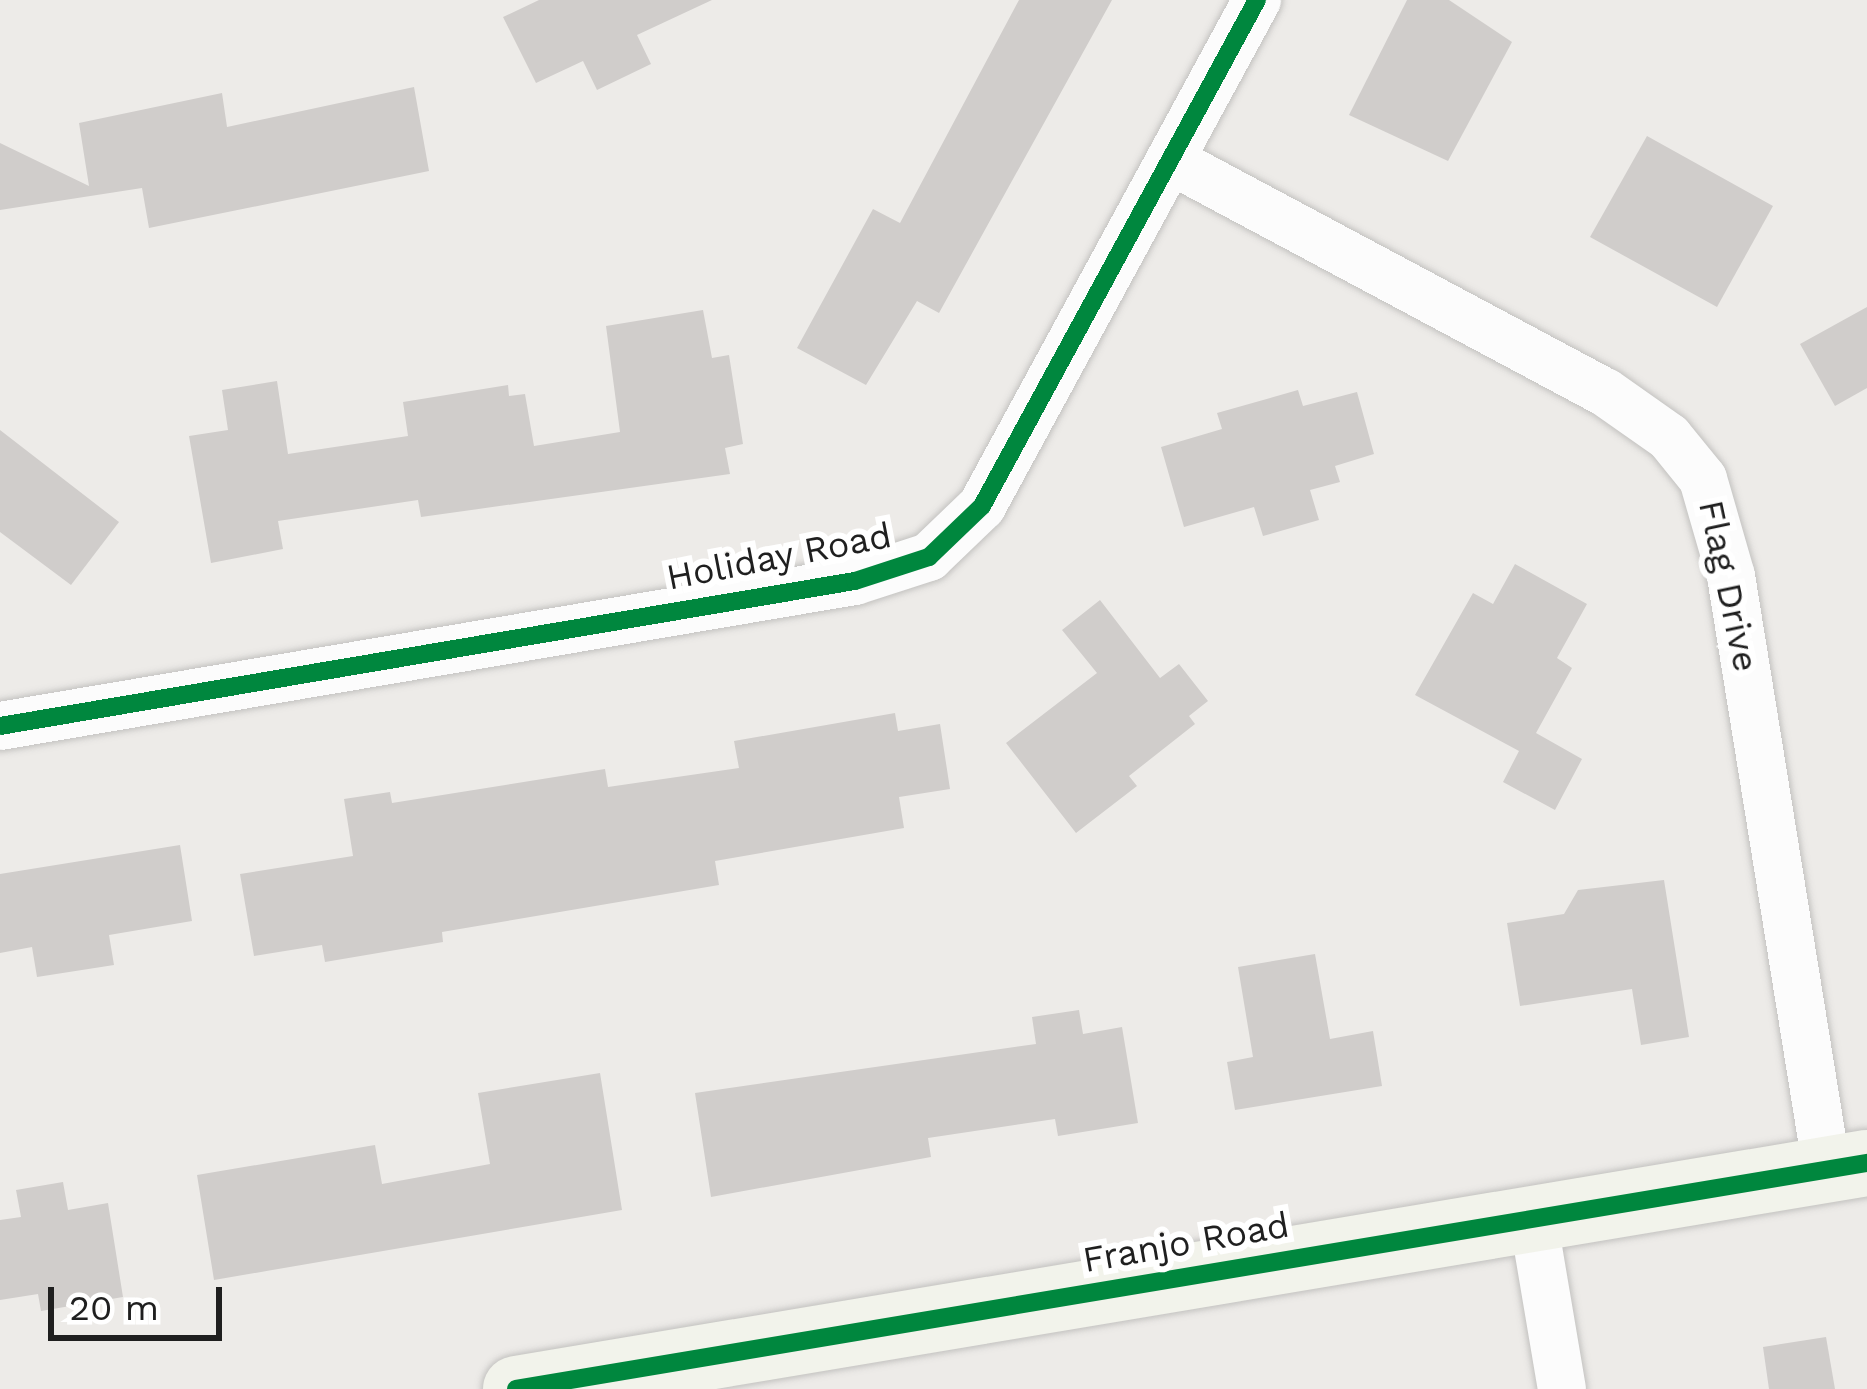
<!DOCTYPE html>
<html>
<head>
<meta charset="utf-8">
<style>
  body { margin:0 }
  #map { position:relative; width:1867px; height:1389px; overflow:hidden; background:#edebe8; font-family:"Work Sans",sans-serif }
  div>[style] { position:absolute }
  .building>* { inset:0; background:#d0cdcb }
  .roads { filter:drop-shadow(0 0 3px #c3c2c0) drop-shadow(0 0 3px #c3c2c0) }
  .street>* { height:48px; margin:-24px; padding:0 24px; transform-origin:24px; border-radius:24px; background:#fcfcfc }
  .secondary>* { height:66px; margin:-33px; padding:0 33px; transform-origin:33px; border-radius:33px; background:#f2f3eb }
  .cycleway>* { height:18px; margin:-9px; padding:0 9px; transform-origin:9px; border-radius:9px; background:#00873e }
  span { translate:-50% -50%; white-space:nowrap; text-align:center; line-height:1.15; -webkit-text-stroke:12px #fff; paint-order:stroke }
  .street-label { font-size:36px; color:#1f1f1f }
  .scale { position:absolute; left:48px; top:1287px; width:174px; height:54px; box-sizing:border-box; border:6px solid #1f1f1f; border-top:0; padding-left:15px; font-size:36px; line-height:42px; white-space:nowrap; color:#1f1f1f; -webkit-text-stroke:9px #fff; paint-order:stroke }
</style>
</head>
<body>
<div id="map">
  <div class="building">
    <div style="clip-path:polygon(539px 0,712px 0,637px 35px,651px 64px,597px 90px,583px 61px,536px 83px,503px 17px)"></div>
    <div style="clip-path:polygon(1019px 0,1112px 0,939px 313px,917px 301px,866px 385px,797px 348px,873px 209px,900px 223px)"></div>
    <div style="clip-path:polygon(1407px 0,1449px 0,1512px 42px,1448px 161px,1349px 115px)"></div>
    <div style="clip-path:polygon(414px 87px,429px 171px,149px 228px,142px 188px,0 210px,0 143px,89px 186px,79px 123px,222px 93px,227px 127px)"></div>
    <div style="clip-path:polygon(1647px 136px,1773px 206px,1717px 307px,1590px 237px)"></div>
    <div style="clip-path:polygon(1867px 307px,1867px 388px,1835px 406px,1800px 344px)"></div>
    <div style="clip-path:polygon(703px 310px,712px 358px,729px 355px,743px 444px,725px 448px,730px 474px,421px 517px,418px 500px,278px 521px,283px 549px,211px 563px,189px 436px,228px 430px,222px 390px,277px 381px,288px 454px,408px 436px,403px 402px,508px 385px,509px 396px,525px 394px,534px 446px,620px 432px,606px 326px)"></div>
    <div style="clip-path:polygon(1298px 390px,1303px 406px,1357px 392px,1374px 454px,1335px 466px,1340px 482px,1310px 490px,1319px 520px,1263px 536px,1254px 507px,1184px 527px,1161px 447px,1222px 429px,1217px 413px)"></div>
    <div style="clip-path:polygon(0 430px,119px 522px,71px 585px,0 532px)"></div>
    <div style="clip-path:polygon(1515px 564px,1587px 604px,1557px 658px,1572px 668px,1536px 733px,1582px 759px,1555px 810px,1503px 782px,1519px 751px,1415px 695px,1473px 593px,1493px 604px)"></div>
    <div style="clip-path:polygon(1100px 600px,1160px 678px,1179px 664px,1208px 701px,1189px 716px,1195px 724px,1129px 776px,1137px 786px,1076px 833px,1006px 743px,1097px 673px,1062px 630px)"></div>
    <div style="clip-path:polygon(895px 713px,898px 731px,940px 724px,950px 789px,899px 797px,904px 828px,715px 861px,719px 885px,442px 932px,443px 942px,325px 962px,322px 945px,254px 956px,240px 874px,353px 856px,344px 799px,390px 792px,392px 803px,605px 769px,608px 787px,739px 768px,734px 741px)"></div>
    <div style="clip-path:polygon(180px 845px,192px 921px,109px 935px,114px 965px,37px 977px,32px 947px,0 953px,0 874px)"></div>
    <div style="clip-path:polygon(1664px 880px,1689px 1037px,1641px 1045px,1632px 989px,1520px 1006px,1507px 923px,1564px 914px,1578px 890px)"></div>
    <div style="clip-path:polygon(1315px 954px,1330px 1039px,1373px 1031px,1382px 1086px,1235px 1110px,1227px 1062px,1253px 1057px,1238px 967px)"></div>
    <div style="clip-path:polygon(1079px 1010px,1083px 1034px,1122px 1027px,1138px 1123px,1058px 1136px,1055px 1119px,928px 1138px,931px 1157px,711px 1197px,695px 1093px,1036px 1044px,1032px 1017px)"></div>
    <div style="clip-path:polygon(600px 1073px,622px 1210px,214px 1280px,197px 1175px,375px 1145px,382px 1184px,490px 1164px,478px 1093px)"></div>
    <div style="clip-path:polygon(63px 1182px,68px 1210px,108px 1203px,123px 1297px,41px 1311px,38px 1294px,0 1300px,0 1220px,21px 1217px,16px 1190px)"></div>
    <div style="clip-path:polygon(1826px 1337px,1835px 1389px,1769px 1389px,1763px 1347px)"></div>
  </div>
  <div class="roads">
    <div class="street">
      <div style="left:1170px;top:160px;width:493px;rotate:28.1deg"></div>
      <div style="left:1605px;top:392px;width:78px;rotate:35.1deg"></div>
      <div style="left:1669px;top:437px;width:54px;rotate:51deg"></div>
      <div style="left:1703px;top:479px;width:101px;rotate:73.9deg"></div>
      <div style="left:1731px;top:576px;width:602px;rotate:80.82deg"></div>
      <div style="left:0;top:726px;width:867px;rotate:-9.63deg"></div>
      <div style="left:855px;top:581px;width:78px;rotate:-18deg"></div>
      <div style="left:929px;top:557px;width:74px;rotate:-43.9deg"></div>
      <div style="left:982px;top:506px;width:576px;rotate:-61.48deg"></div>
      <div style="left:1533px;top:1218px;width:173px;rotate:80.4deg"></div>
    </div>
    <div class="secondary">
      <div style="left:516px;top:1389px;width:1370px;rotate:-9.5deg"></div>
    </div>
  </div>
  <div class="cycleway">
    <div style="left:0;top:726px;width:867px;rotate:-9.63deg"></div>
    <div style="left:855px;top:581px;width:78px;rotate:-18deg"></div>
    <div style="left:929px;top:557px;width:74px;rotate:-43.9deg"></div>
    <div style="left:982px;top:506px;width:576px;rotate:-61.48deg"></div>
    <div style="left:516px;top:1389px;width:1370px;rotate:-9.5deg"></div>
  </div>
  <div class="street-label">
    <span style="left:779px;top:557px;rotate:-11deg">Holiday Road</span>
    <span style="left:1728px;top:586px;rotate:78deg">Flag Drive</span>
    <span style="left:1186px;top:1243px;rotate:-10deg">Franjo Road</span>
  </div>
  <div class="scale">20 m</div>
</div>
</body>
</html>
